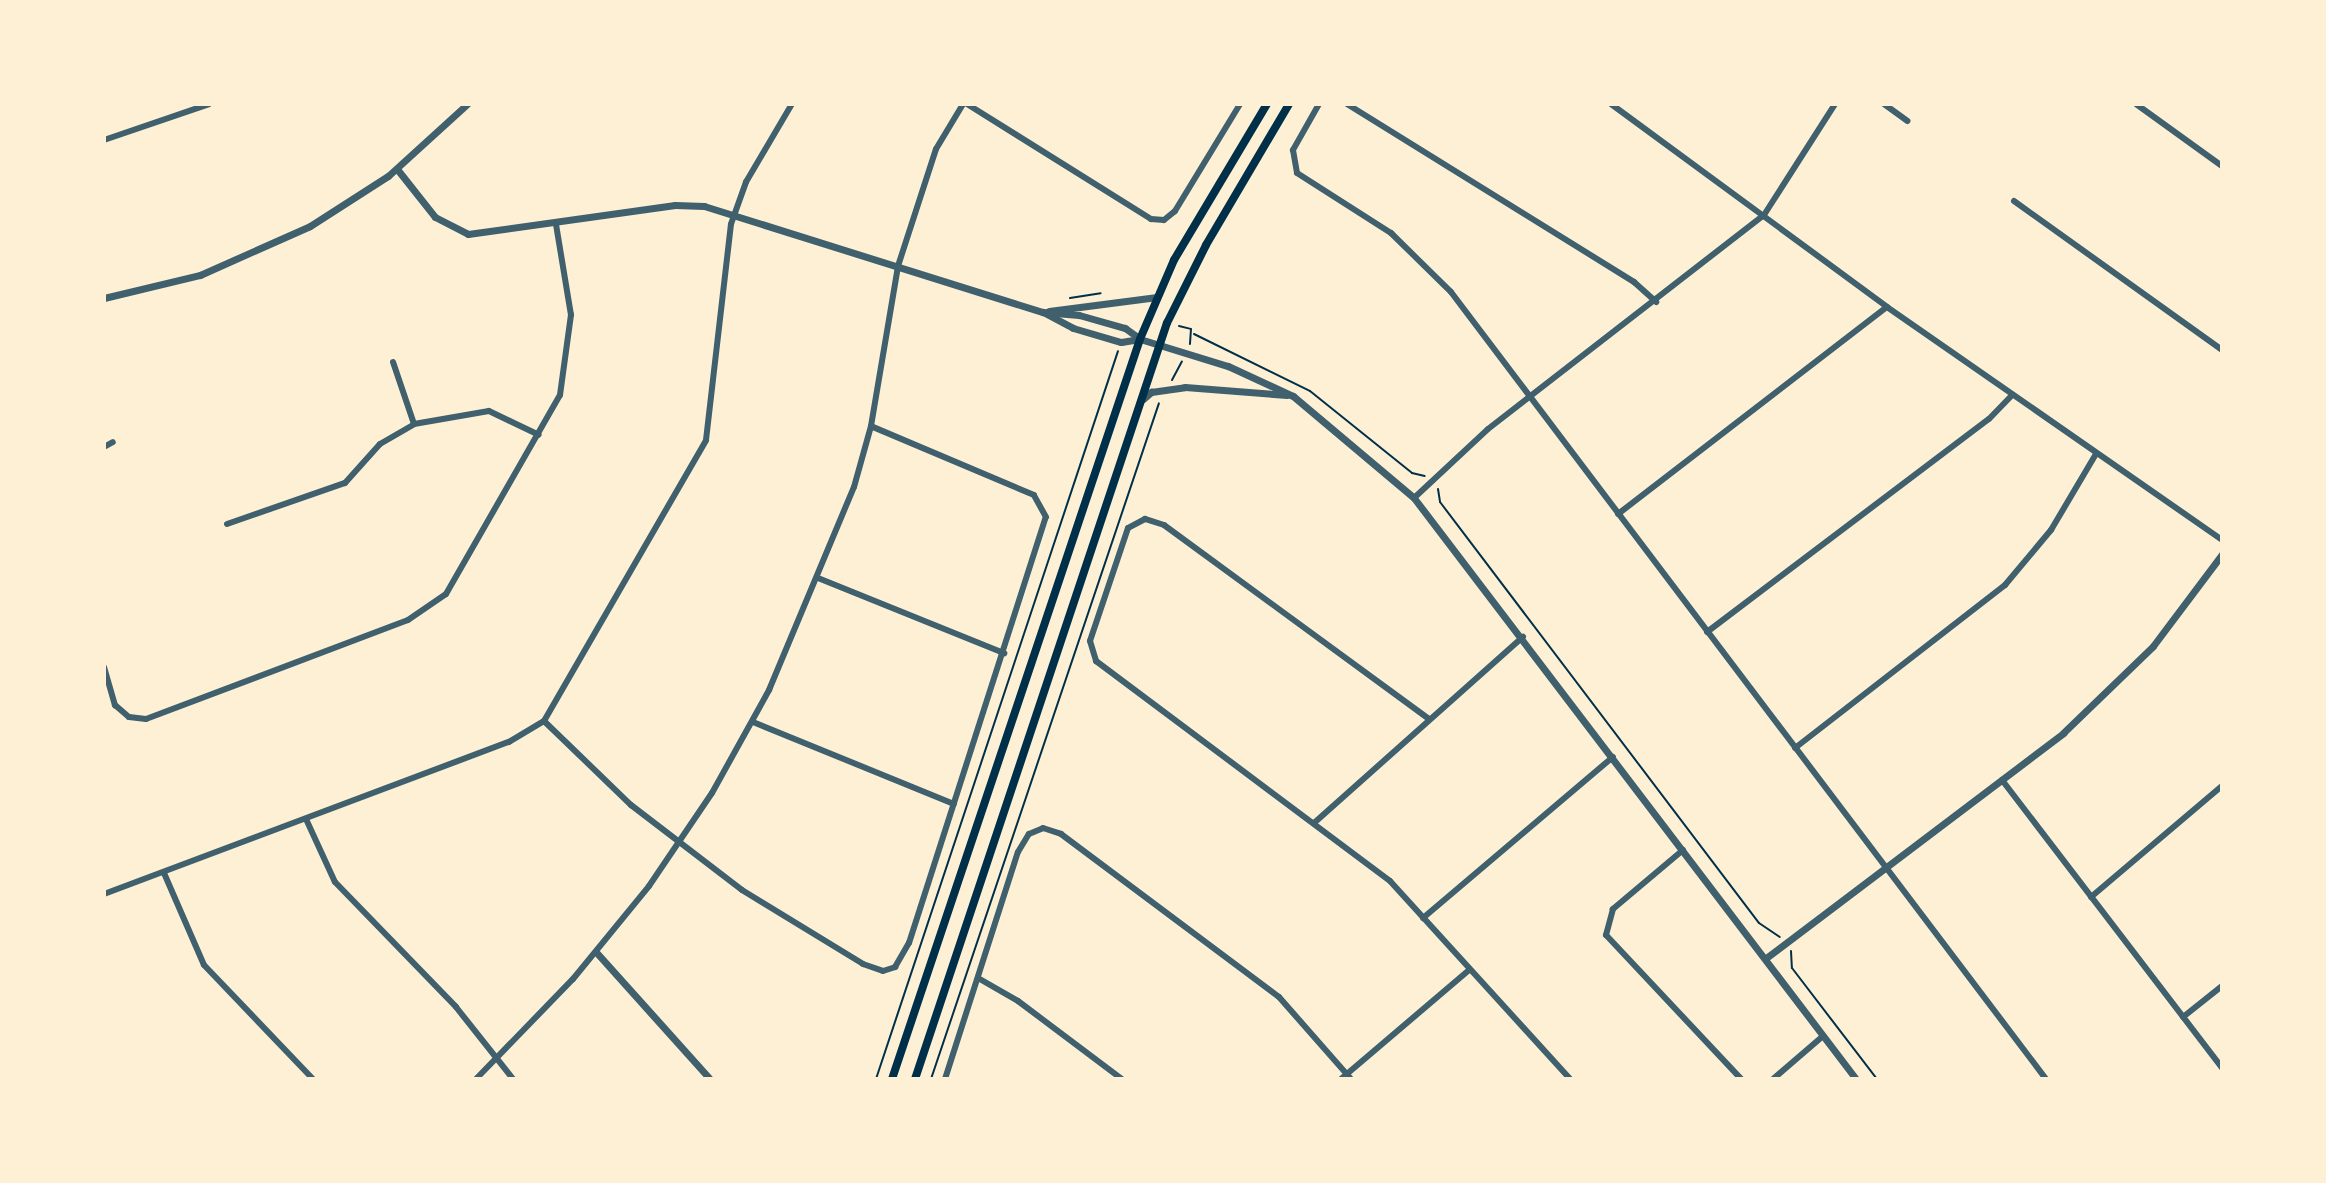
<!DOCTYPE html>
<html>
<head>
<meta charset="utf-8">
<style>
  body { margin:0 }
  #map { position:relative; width:2326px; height:1183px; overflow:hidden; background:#fdf0d5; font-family:Ubuntu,sans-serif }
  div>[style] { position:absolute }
  .path>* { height:2px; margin:-1px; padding:0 1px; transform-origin:1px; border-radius:1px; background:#003049 }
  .minor>* { height:6px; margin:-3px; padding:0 3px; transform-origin:3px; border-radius:3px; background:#3f606c }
  .tertiary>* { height:7px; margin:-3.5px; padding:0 3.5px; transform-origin:3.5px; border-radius:3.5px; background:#3f606c }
  .secondary>* { height:8px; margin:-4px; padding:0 4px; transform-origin:4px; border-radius:4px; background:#003049 }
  span { translate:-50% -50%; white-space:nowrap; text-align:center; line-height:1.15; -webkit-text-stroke:8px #fdf0d5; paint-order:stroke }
  .frame { position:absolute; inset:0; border:106px solid #fdf0d5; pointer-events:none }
</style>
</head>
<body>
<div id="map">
  <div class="path">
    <div style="left:1070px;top:298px;width:31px;rotate:-9deg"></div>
    <div style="left:1179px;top:326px;width:12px;rotate:14deg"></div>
    <div style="left:1191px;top:329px;width:15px;rotate:94deg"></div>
    <div style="left:1194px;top:334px;width:129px;rotate:26.2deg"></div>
    <div style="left:1310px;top:391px;width:131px;rotate:38.8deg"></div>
    <div style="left:1412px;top:473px;width:13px;rotate:13deg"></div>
    <div style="left:1172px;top:380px;width:21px;rotate:-62deg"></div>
    <div style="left:1438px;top:489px;width:13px;rotate:81deg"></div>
    <div style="left:1440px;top:502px;width:528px;rotate:52.85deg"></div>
    <div style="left:1759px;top:923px;width:25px;rotate:34deg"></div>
    <div style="left:1791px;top:951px;width:17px;rotate:87deg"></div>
    <div style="left:1792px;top:968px;width:140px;rotate:52.6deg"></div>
    <div style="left:876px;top:1079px;width:767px;rotate:-71.61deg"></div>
    <div style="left:931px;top:1079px;width:713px;rotate:-71.36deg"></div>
  </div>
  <div class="minor">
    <div style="left:967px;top:104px;width:217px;rotate:32deg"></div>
    <div style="left:1151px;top:219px;width:13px;rotate:4deg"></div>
    <div style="left:1164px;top:220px;width:14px;rotate:-39deg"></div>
    <div style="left:1175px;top:211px;width:125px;rotate:-58.7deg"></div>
    <div style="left:1319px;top:104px;width:53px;rotate:119.5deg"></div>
    <div style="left:1293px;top:150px;width:23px;rotate:80deg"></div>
    <div style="left:1297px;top:173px;width:112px;rotate:32.6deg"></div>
    <div style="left:1391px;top:233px;width:84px;rotate:44.5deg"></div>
    <div style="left:1451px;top:292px;width:987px;rotate:52.91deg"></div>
    <div style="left:1347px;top:104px;width:338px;rotate:31.8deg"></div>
    <div style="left:1634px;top:282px;width:30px;rotate:42deg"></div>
    <div style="left:1611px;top:104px;width:343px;rotate:36.3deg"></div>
    <div style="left:1887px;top:307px;width:408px;rotate:34.8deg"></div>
    <div style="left:1884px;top:104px;width:29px;rotate:36deg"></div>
    <div style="left:2136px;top:104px;width:106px;rotate:35.8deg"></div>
    <div style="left:104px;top:140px;width:111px;rotate:-18.9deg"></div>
    <div style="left:2014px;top:201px;width:256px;rotate:35.6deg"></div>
    <div style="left:393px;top:362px;width:65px;rotate:71.3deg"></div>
    <div style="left:104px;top:447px;width:10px;rotate:-29deg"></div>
    <div style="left:1414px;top:498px;width:101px;rotate:-43deg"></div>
    <div style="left:1488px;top:429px;width:349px;rotate:-37.8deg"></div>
    <div style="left:1764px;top:215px;width:132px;rotate:-57.4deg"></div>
    <div style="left:1618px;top:514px;width:339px;rotate:-37.6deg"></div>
    <div style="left:227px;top:524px;width:125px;rotate:-19.2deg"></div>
    <div style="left:345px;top:483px;width:52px;rotate:-48.1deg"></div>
    <div style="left:380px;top:444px;width:39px;rotate:-30deg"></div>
    <div style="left:414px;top:424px;width:76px;rotate:-9.8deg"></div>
    <div style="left:489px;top:411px;width:55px;rotate:25.6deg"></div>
    <div style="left:818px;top:578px;width:201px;rotate:22deg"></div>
    <div style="left:1707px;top:632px;width:353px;rotate:-37.1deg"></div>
    <div style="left:1989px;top:419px;width:33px;rotate:-46deg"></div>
    <div style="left:104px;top:667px;width:40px;rotate:74deg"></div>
    <div style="left:115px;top:705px;width:18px;rotate:41deg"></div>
    <div style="left:129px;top:717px;width:17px;rotate:7deg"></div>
    <div style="left:146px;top:719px;width:280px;rotate:-20.7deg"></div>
    <div style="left:408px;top:620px;width:46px;rotate:-34.4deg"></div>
    <div style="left:446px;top:594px;width:229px;rotate:-60.2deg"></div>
    <div style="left:560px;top:395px;width:81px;rotate:-82.2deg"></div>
    <div style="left:571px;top:315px;width:92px;rotate:-99.4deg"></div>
    <div style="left:1429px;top:719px;width:328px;rotate:-143.8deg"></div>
    <div style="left:1164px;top:525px;width:20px;rotate:-162deg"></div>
    <div style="left:1145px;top:519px;width:19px;rotate:152deg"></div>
    <div style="left:1128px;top:528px;width:119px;rotate:108.6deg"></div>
    <div style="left:1090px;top:641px;width:21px;rotate:73deg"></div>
    <div style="left:1096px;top:661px;width:367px;rotate:36.8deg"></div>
    <div style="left:1390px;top:881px;width:268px;rotate:47.7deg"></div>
    <div style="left:544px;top:721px;width:121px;rotate:44deg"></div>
    <div style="left:631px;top:805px;width:140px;rotate:37.4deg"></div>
    <div style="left:742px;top:890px;width:142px;rotate:31.4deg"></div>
    <div style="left:863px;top:964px;width:21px;rotate:19deg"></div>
    <div style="left:883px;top:971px;width:13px;rotate:-18deg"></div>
    <div style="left:895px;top:967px;width:28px;rotate:-60deg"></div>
    <div style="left:909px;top:943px;width:447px;rotate:-72.2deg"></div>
    <div style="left:1046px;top:517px;width:25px;rotate:-119deg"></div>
    <div style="left:1034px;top:495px;width:177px;rotate:-157.1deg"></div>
    <div style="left:753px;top:722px;width:217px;rotate:22.2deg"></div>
    <div style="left:1795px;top:748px;width:266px;rotate:-37.8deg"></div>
    <div style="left:2005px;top:585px;width:72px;rotate:-50.1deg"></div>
    <div style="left:2051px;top:530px;width:88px;rotate:-59.4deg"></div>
    <div style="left:2002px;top:780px;width:362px;rotate:52.6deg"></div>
    <div style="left:306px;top:819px;width:69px;rotate:65.3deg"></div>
    <div style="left:335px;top:882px;width:174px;rotate:45.9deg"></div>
    <div style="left:456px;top:1007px;width:92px;rotate:51.6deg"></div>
    <div style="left:1314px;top:823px;width:280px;rotate:-41.7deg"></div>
    <div style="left:1683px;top:850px;width:92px;rotate:139.9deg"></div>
    <div style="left:1613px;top:909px;width:27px;rotate:105deg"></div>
    <div style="left:1606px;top:935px;width:197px;rotate:46.8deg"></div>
    <div style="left:164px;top:873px;width:100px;rotate:66.5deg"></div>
    <div style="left:204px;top:965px;width:158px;rotate:46.3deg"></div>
    <div style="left:104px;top:894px;width:433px;rotate:-20.6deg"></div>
    <div style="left:509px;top:742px;width:41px;rotate:-31deg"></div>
    <div style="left:544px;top:721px;width:324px;rotate:-60deg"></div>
    <div style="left:706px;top:440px;width:217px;rotate:-83.4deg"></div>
    <div style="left:731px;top:224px;width:45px;rotate:-70.3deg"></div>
    <div style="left:746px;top:182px;width:91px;rotate:-59.5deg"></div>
    <div style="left:2091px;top:897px;width:172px;rotate:-40.3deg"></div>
    <div style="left:1423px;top:918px;width:249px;rotate:-40.3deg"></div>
    <div style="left:978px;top:978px;width:46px;rotate:29.9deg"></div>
    <div style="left:1018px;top:1001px;width:130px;rotate:36.9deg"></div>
    <div style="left:2183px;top:1017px;width:50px;rotate:-38.5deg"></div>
    <div style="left:476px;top:1079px;width:139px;rotate:-45.9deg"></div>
    <div style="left:573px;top:979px;width:120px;rotate:-50.7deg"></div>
    <div style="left:649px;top:886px;width:112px;rotate:-55.9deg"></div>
    <div style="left:712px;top:793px;width:118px;rotate:-61deg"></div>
    <div style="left:769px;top:690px;width:220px;rotate:-67.3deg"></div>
    <div style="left:854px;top:487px;width:63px;rotate:-74.4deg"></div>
    <div style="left:871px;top:426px;width:162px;rotate:-80.4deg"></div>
    <div style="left:898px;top:266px;width:123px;rotate:-72deg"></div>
    <div style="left:936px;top:149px;width:52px;rotate:-59deg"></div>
    <div style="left:945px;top:1079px;width:238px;rotate:-72.2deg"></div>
    <div style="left:1018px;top:852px;width:21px;rotate:-59deg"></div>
    <div style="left:1029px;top:834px;width:15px;rotate:-23deg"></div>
    <div style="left:1043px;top:828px;width:19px;rotate:18deg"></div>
    <div style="left:1061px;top:834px;width:272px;rotate:36.8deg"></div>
    <div style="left:1279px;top:997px;width:109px;rotate:48.7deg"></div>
    <div style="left:1341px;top:1079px;width:167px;rotate:-40.4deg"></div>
    <div style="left:1773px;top:1079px;width:66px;rotate:-40.7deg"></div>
  </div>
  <div class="tertiary">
    <div style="left:397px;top:169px;width:61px;rotate:51.6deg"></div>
    <div style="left:435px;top:217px;width:37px;rotate:27deg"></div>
    <div style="left:468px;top:234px;width:209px;rotate:-8deg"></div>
    <div style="left:675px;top:205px;width:29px;rotate:2deg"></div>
    <div style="left:704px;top:206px;width:355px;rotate:17.4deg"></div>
    <div style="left:1043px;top:312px;width:34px;rotate:28deg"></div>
    <div style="left:1073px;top:328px;width:50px;rotate:16.3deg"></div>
    <div style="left:1121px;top:342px;width:19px;rotate:-9deg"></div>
    <div style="left:104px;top:298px;width:99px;rotate:-13.5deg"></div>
    <div style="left:200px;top:275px;width:120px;rotate:-24deg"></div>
    <div style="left:310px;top:226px;width:93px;rotate:-32.7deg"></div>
    <div style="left:388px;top:176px;width:107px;rotate:-42.3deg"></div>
    <div style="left:1049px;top:311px;width:109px;rotate:-7.4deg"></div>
    <div style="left:1043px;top:312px;width:36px;rotate:5deg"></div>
    <div style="left:1079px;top:315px;width:48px;rotate:15.8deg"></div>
    <div style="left:1125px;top:328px;width:19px;rotate:36deg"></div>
    <div style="left:1140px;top:339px;width:92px;rotate:17.1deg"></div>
    <div style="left:1228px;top:366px;width:72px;rotate:24.8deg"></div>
    <div style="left:1293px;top:396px;width:158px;rotate:40.1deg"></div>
    <div style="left:1414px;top:498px;width:730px;rotate:52.74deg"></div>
    <div style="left:1143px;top:399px;width:11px;rotate:-41deg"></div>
    <div style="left:1151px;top:392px;width:34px;rotate:-8deg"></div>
    <div style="left:1185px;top:387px;width:102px;rotate:4.5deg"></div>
    <div style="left:596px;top:952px;width:171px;rotate:48.1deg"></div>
    <div style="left:1766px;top:958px;width:373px;rotate:-37.1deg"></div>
    <div style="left:2063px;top:733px;width:125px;rotate:-44deg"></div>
    <div style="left:2153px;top:646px;width:115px;rotate:-53.1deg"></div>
  </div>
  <div class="secondary">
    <div style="left:892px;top:1079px;width:780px;rotate:-71.47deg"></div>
    <div style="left:1140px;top:339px;width:86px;rotate:-66.7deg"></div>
    <div style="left:1174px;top:260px;width:182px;rotate:-59.2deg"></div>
    <div style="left:915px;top:1079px;width:797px;rotate:-71.57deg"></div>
    <div style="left:1167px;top:323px;width:87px;rotate:-63.4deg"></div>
    <div style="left:1206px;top:245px;width:164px;rotate:-59.5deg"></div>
  </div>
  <div class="frame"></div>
</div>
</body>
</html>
